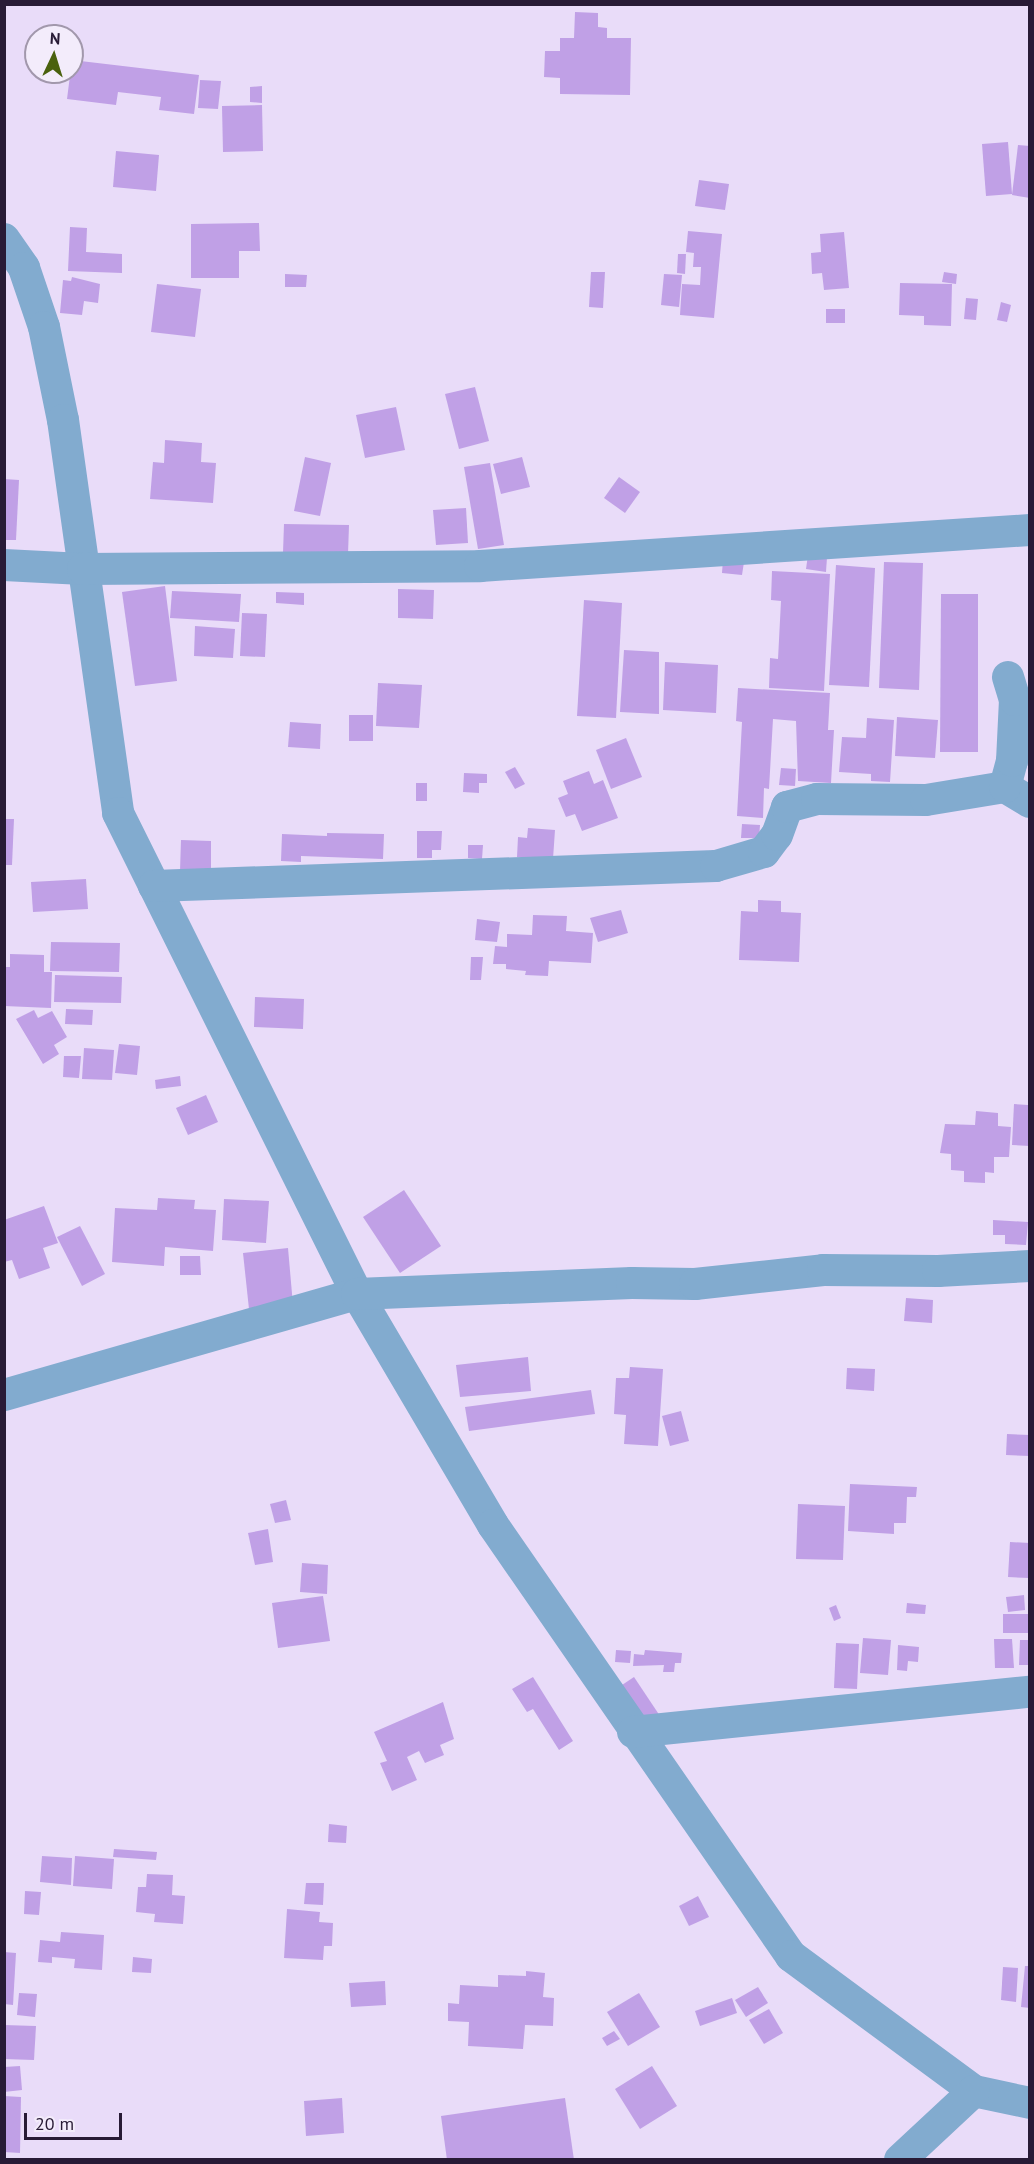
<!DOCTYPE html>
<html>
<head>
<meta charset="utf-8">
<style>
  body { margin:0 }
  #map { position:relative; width:1034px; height:2164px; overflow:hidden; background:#e9dcf9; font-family:"PT Sans",sans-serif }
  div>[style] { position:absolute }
  .building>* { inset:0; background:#c0a0e6 }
  .minor>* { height:32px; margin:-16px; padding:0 16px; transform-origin:16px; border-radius:16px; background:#82abcf }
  span { translate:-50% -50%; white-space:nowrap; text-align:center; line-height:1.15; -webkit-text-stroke:4.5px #f3ecfb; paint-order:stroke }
  .frame { position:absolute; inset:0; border:6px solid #281b36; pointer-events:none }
  .north { position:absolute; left:24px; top:24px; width:60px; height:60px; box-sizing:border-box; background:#f3ecfb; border:2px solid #a298ac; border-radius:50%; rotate:4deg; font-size:16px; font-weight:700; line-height:24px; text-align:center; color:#281b36 }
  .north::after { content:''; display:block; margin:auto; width:21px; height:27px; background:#4a610e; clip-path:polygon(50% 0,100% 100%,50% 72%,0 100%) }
  .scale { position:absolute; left:24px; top:2113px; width:98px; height:27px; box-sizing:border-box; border:3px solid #281b36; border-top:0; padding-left:8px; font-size:18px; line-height:21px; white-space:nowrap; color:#281b36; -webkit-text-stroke:4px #f3ecfb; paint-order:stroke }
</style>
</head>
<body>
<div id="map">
  <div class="building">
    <div style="clip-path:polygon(575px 12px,598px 13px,598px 27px,607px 28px,607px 38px,631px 38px,630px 95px,560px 94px,560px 78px,544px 77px,545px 51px,560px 51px,560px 38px,574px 38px)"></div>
    <div style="clip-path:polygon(72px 60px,199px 75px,194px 114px,159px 110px,161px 97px,118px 92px,116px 105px,67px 99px)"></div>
    <div style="clip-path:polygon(200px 80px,221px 81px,218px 109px,198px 108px)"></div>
    <div style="clip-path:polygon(262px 86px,262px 103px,250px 102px,250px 87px)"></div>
    <div style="clip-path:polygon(262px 105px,263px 151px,223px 152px,222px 106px)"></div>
    <div style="clip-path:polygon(1008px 142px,1012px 194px,986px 196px,982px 144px)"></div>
    <div style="clip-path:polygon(1018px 145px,1030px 146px,1030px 198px,1012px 195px)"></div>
    <div style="clip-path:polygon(116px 151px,159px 155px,156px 191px,113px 187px)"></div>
    <div style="clip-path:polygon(699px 180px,729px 184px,725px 210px,695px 206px)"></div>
    <div style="clip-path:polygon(259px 223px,260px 251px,239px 251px,239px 278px,191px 278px,191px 224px)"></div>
    <div style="clip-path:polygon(70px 227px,87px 228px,86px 252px,122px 254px,122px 273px,68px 271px)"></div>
    <div style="clip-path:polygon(688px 231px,722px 234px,714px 318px,680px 315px,682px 284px,700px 285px,701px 267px,693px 267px,694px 253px,686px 252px)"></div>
    <div style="clip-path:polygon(844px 232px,849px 288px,824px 290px,822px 273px,812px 274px,811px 253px,821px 252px,820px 234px)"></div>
    <div style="clip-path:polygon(678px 254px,686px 254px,685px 274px,677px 273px)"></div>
    <div style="clip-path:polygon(591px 272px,605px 272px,603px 308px,589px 307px)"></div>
    <div style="clip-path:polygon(944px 272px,957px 274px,956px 284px,942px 282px)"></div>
    <div style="clip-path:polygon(285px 274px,307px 275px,306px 287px,285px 287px)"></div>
    <div style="clip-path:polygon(664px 274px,682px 275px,679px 307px,661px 305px)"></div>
    <div style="clip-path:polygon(72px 277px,100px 284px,98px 303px,84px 301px,82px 315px,60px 313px,63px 280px,71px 281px)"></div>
    <div style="clip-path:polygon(900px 283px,952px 284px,951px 326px,924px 325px,924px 316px,899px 315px)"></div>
    <div style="clip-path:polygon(157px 284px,201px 289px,195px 337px,151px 332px)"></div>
    <div style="clip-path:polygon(966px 298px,978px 299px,976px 320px,964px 319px)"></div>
    <div style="clip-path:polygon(1001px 302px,1011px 305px,1007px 322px,997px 320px)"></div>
    <div style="clip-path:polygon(826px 309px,845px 309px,845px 323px,826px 323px)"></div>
    <div style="clip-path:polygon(475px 387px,489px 441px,459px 449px,445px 394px)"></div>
    <div style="clip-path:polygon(396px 407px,405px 450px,365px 458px,356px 415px)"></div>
    <div style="clip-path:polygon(165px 440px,202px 443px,201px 462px,216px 463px,213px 503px,150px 499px,153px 462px,164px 463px)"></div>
    <div style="clip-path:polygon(305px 457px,331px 463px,320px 516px,294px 511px)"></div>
    <div style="clip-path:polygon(522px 457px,530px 487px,501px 494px,493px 464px)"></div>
    <div style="clip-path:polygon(490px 463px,504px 545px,478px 549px,464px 467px)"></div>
    <div style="clip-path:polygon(619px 477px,640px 492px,625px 513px,604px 498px)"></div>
    <div style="clip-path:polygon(4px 479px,19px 480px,16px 540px,4px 540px)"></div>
    <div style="clip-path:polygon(466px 508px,468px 543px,436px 545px,433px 510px)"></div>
    <div style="clip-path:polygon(284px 524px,349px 525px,348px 554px,283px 553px)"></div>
    <div style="clip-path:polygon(808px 555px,827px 557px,826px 572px,806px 569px)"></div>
    <div style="clip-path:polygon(723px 559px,744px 562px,742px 575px,722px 573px)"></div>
    <div style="clip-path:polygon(884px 562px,923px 563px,919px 690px,879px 688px)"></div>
    <div style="clip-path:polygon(836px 565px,875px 568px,869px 687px,829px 685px)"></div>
    <div style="clip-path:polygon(772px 571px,830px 574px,824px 691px,769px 688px,770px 658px,778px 659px,781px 601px,771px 600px)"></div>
    <div style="clip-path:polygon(165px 586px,177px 681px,135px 686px,122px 592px)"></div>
    <div style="clip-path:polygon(398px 589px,434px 590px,433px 619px,398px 618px)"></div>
    <div style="clip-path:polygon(172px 591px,241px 594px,239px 622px,170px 618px)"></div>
    <div style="clip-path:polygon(276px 592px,304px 593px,304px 605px,276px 603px)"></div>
    <div style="clip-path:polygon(941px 594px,978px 594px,978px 752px,940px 752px)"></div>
    <div style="clip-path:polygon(584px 600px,622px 603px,616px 718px,577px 716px)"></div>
    <div style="clip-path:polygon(242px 613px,267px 614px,265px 657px,240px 656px)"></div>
    <div style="clip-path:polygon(195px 626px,235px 629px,233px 658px,194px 656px)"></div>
    <div style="clip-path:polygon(624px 650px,659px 652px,659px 714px,620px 712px)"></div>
    <div style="clip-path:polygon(665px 662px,718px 665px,716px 713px,663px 710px)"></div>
    <div style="clip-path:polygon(378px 683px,422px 685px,419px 728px,376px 726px)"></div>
    <div style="clip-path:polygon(738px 688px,830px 693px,828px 730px,834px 730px,831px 783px,798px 781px,796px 721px,773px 719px,769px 789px,764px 788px,763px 818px,737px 816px,742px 722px,736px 721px)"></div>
    <div style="clip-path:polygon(349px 715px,373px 715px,373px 741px,349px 741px)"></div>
    <div style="clip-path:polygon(897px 717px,938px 720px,935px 758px,895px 756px)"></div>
    <div style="clip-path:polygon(867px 718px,894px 720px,890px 782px,871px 781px,871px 774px,839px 772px,842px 737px,866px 738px)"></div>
    <div style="clip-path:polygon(290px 722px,321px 724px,320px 749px,288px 747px)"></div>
    <div style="clip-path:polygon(626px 738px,642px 777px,611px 789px,596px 750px)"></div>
    <div style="clip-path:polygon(515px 767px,525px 784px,515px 789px,505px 772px)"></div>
    <div style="clip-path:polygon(781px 768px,796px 769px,795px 786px,779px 785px)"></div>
    <div style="clip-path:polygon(589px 771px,594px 784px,603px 780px,618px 818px,582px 831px,575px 814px,566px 817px,558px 798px,568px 794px,563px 781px)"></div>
    <div style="clip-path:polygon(464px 773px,487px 774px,487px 783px,479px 783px,479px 793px,463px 792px)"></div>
    <div style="clip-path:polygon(416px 783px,427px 783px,427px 801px,416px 801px)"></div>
    <div style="clip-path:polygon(4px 819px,14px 819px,12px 865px,4px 865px)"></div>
    <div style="clip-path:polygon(742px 824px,760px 825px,759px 838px,741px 838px)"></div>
    <div style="clip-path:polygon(528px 828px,555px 830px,553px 859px,517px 857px,518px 837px,527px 838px)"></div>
    <div style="clip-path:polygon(417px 831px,442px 831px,441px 850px,432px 850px,432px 858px,417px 858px)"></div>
    <div style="clip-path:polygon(327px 833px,384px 834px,383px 859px,301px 856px,301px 862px,281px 861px,282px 834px,327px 836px)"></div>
    <div style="clip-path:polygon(181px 840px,211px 841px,211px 872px,180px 871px)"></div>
    <div style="clip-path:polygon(468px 845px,483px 845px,482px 859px,468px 858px)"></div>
    <div style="clip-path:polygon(86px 879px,88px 909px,33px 912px,31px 882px)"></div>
    <div style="clip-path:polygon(758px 900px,781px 901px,781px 912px,801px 913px,799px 962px,739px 960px,741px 911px,758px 912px)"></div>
    <div style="clip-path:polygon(621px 910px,628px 933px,598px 942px,590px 918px)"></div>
    <div style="clip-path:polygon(533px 915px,567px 916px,566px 931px,593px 933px,591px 963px,549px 961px,548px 976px,525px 975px,526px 971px,506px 969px,506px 964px,493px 964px,495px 946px,507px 947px,507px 934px,532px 935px)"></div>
    <div style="clip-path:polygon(477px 919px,500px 922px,497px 942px,475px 940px)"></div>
    <div style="clip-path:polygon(51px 942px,120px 943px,119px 972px,50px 971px)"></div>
    <div style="clip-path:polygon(10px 954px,44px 955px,44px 972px,52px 972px,51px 1008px,4px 1006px,4px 967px,10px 967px)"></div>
    <div style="clip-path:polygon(471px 957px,483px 957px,481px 980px,470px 980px)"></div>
    <div style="clip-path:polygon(55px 975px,122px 977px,121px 1003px,54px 1002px)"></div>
    <div style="clip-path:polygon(255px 997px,304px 999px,303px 1029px,254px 1027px)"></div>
    <div style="clip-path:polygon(66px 1009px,93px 1010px,92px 1025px,65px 1024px)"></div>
    <div style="clip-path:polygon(34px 1010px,38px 1018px,52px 1011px,67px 1037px,54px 1045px,59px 1054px,43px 1064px,16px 1019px)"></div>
    <div style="clip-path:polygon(119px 1044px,140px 1046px,137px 1075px,115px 1073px)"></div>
    <div style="clip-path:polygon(84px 1048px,114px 1050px,112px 1080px,82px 1079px)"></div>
    <div style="clip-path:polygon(64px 1056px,81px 1056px,79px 1078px,63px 1077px)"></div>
    <div style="clip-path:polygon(180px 1076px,181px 1086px,156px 1089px,155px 1080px)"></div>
    <div style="clip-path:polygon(206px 1095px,218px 1122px,188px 1135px,176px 1108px)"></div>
    <div style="clip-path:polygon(1014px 1104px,1028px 1105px,1030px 1146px,1012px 1145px)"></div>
    <div style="clip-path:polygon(976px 1111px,998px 1113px,998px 1126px,1011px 1127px,1009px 1157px,994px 1157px,994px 1173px,985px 1172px,985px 1183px,964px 1182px,964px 1171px,951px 1170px,951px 1154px,940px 1153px,945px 1124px,975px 1125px)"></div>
    <div style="clip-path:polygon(404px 1190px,441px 1246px,400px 1273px,363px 1217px)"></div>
    <div style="clip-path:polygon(158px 1198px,195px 1200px,194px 1209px,216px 1210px,213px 1251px,165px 1247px,164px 1266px,112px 1262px,115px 1208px,157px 1210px)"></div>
    <div style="clip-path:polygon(224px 1199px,269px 1201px,266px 1243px,222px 1240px)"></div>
    <div style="clip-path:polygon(44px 1206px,58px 1243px,43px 1248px,50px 1268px,19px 1279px,12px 1260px,4px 1262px,4px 1220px)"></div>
    <div style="clip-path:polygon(993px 1220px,1028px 1222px,1026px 1245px,1005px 1244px,1005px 1235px,993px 1235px)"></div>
    <div style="clip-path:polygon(80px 1226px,105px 1274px,82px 1286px,57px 1237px)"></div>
    <div style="clip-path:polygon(288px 1248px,293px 1305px,249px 1309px,243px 1253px)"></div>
    <div style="clip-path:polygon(180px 1256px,200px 1256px,201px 1275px,180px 1275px)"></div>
    <div style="clip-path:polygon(906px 1298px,933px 1300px,932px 1323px,904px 1321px)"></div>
    <div style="clip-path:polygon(528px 1357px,531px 1391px,460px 1397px,456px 1365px)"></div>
    <div style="clip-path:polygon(630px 1367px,663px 1369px,658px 1446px,624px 1444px,626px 1415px,614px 1414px,616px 1378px,629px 1378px)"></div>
    <div style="clip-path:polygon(847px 1368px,875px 1369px,874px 1391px,846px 1389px)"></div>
    <div style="clip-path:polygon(591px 1390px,595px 1414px,469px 1431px,465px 1407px)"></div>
    <div style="clip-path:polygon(681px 1411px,689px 1441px,670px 1446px,662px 1416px)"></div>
    <div style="clip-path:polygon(1007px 1434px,1030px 1435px,1030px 1456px,1006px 1455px)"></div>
    <div style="clip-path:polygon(850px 1484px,917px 1487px,916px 1497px,907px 1497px,906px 1523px,894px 1523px,894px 1534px,848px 1531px)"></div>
    <div style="clip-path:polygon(286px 1500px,291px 1520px,275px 1523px,270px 1504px)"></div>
    <div style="clip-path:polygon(798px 1504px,845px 1506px,843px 1560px,796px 1559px)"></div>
    <div style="clip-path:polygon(268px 1529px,273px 1562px,255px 1565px,248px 1533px)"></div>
    <div style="clip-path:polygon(1010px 1542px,1030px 1543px,1029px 1578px,1008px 1577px)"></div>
    <div style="clip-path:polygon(302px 1563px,328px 1565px,327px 1594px,300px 1592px)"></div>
    <div style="clip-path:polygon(1024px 1595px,1025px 1610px,1008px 1612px,1006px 1597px)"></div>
    <div style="clip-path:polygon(323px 1596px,330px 1641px,278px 1648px,272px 1603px)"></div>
    <div style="clip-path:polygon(907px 1603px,926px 1605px,925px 1614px,906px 1613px)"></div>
    <div style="clip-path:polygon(836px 1605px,841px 1618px,834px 1621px,829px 1608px)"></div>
    <div style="clip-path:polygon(1003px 1614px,1030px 1614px,1030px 1633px,1003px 1633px)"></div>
    <div style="clip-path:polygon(863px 1638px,891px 1640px,888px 1675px,860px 1673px)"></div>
    <div style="clip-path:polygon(994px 1639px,1012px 1639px,1014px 1668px,995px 1668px)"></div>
    <div style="clip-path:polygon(1020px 1640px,1030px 1640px,1030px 1665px,1019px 1665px)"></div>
    <div style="clip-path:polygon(836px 1643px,859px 1644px,857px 1689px,834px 1688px)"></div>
    <div style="clip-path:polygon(898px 1645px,919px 1647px,918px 1662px,908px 1661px,907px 1671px,897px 1670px)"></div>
    <div style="clip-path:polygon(616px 1650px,631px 1651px,630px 1663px,615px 1662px)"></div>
    <div style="clip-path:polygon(645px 1650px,682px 1653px,681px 1663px,675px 1663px,674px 1672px,663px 1672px,664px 1665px,633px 1666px,634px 1654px,644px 1655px)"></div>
    <div style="clip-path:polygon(533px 1677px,573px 1741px,559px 1750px,533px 1709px,527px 1712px,512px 1689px)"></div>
    <div style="clip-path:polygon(634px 1677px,662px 1719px,651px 1727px,622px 1685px)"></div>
    <div style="clip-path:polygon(443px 1702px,454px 1739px,440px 1745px,444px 1755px,425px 1763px,419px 1751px,407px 1757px,417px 1780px,392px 1791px,380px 1763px,387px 1761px,374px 1732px)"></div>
    <div style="clip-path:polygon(329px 1824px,347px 1826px,346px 1843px,328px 1842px)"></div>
    <div style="clip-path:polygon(114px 1849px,157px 1852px,156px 1860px,113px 1857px)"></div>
    <div style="clip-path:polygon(42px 1856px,72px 1858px,71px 1885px,40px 1882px)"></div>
    <div style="clip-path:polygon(75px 1856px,114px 1859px,112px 1889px,73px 1886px)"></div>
    <div style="clip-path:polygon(147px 1874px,173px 1875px,172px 1895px,185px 1896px,183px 1924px,154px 1922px,155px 1914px,136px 1912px,138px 1887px,146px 1887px)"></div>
    <div style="clip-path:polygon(306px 1883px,324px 1883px,323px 1905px,304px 1904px)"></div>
    <div style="clip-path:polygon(25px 1891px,41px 1892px,39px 1915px,24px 1914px)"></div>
    <div style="clip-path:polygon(698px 1896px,709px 1917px,689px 1926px,679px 1906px)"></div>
    <div style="clip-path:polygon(287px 1909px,320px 1912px,319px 1922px,333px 1923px,332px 1946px,324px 1946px,323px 1960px,284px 1958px)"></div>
    <div style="clip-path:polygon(61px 1932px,104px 1935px,102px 1970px,74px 1968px,75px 1959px,52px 1957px,52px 1963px,38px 1962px,40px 1940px,60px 1942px)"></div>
    <div style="clip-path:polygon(4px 1952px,16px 1953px,13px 2005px,4px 2004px)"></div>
    <div style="clip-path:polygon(133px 1957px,152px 1959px,151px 1973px,132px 1972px)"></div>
    <div style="clip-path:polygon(1025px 1966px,1030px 1966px,1030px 2008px,1021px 2007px)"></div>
    <div style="clip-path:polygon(1003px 1967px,1018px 1968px,1016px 2002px,1001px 2000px)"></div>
    <div style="clip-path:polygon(526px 1971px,545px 1973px,543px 1997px,554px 1998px,553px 2026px,525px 2025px,523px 2049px,468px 2046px,469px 2022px,448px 2021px,448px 2003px,459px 2004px,460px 1985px,498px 1987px,498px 1975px,526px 1976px)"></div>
    <div style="clip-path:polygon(385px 1981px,386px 2005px,351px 2007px,349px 1983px)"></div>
    <div style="clip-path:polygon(758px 1987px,768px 2003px,746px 2017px,735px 2000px)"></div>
    <div style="clip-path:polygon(19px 1993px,37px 1994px,35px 2017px,17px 2015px)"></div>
    <div style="clip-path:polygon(639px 1993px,660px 2027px,628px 2046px,607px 2012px)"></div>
    <div style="clip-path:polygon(732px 1998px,737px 2013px,700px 2026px,695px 2011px)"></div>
    <div style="clip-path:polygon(769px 2009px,783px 2033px,764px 2044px,749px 2020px)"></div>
    <div style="clip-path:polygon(4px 2025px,36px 2026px,34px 2060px,4px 2059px)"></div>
    <div style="clip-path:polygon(614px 2031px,620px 2039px,607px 2046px,602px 2038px)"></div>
    <div style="clip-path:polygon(20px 2066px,22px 2090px,4px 2092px,4px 2067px)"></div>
    <div style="clip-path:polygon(652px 2066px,677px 2106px,640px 2129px,615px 2089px)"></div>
    <div style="clip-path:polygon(4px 2096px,21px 2097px,20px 2153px,4px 2152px)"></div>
    <div style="clip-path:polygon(342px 2098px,344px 2133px,306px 2136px,304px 2101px)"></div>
    <div style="clip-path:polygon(565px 2098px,574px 2160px,447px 2160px,441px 2116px)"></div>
  </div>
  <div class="minor">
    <div style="left:4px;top:239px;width:35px;rotate:55deg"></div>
    <div style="left:24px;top:268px;width:62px;rotate:71.3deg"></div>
    <div style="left:44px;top:327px;width:95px;rotate:78.5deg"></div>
    <div style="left:63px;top:420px;width:397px;rotate:82deg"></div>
    <div style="left:118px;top:813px;width:537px;rotate:63.58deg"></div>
    <div style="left:357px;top:1294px;width:268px;rotate:59.5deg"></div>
    <div style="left:493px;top:1525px;width:524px;rotate:55.34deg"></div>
    <div style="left:791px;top:1956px;width:227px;rotate:36.4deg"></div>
    <div style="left:974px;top:2091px;width:57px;rotate:12.1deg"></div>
    <div style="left:4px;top:565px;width:79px;rotate:2.9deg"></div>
    <div style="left:83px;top:569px;width:397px;rotate:-0.4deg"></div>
    <div style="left:480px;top:566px;width:551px;rotate:-3.74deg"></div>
    <div style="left:1005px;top:787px;width:29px;rotate:31deg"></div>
    <div style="left:154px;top:886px;width:562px;rotate:-2.04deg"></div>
    <div style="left:716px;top:866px;width:50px;rotate:-16.3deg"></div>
    <div style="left:764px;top:852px;width:21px;rotate:-53deg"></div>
    <div style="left:777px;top:835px;width:30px;rotate:-70deg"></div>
    <div style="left:787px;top:807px;width:31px;rotate:-15deg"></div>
    <div style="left:817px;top:799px;width:109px;rotate:0.5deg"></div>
    <div style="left:926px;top:800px;width:80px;rotate:-9.3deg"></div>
    <div style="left:1005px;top:787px;width:27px;rotate:-75deg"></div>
    <div style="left:1012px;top:761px;width:61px;rotate:-87.2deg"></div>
    <div style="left:1015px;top:700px;width:24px;rotate:-107deg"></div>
    <div style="left:4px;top:1395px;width:367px;rotate:-16deg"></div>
    <div style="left:357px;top:1294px;width:275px;rotate:-2.3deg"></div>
    <div style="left:632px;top:1283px;width:63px;rotate:0.9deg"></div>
    <div style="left:695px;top:1284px;width:129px;rotate:-6.2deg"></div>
    <div style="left:823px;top:1270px;width:115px;rotate:0.5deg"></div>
    <div style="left:938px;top:1271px;width:92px;rotate:-3.1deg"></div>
    <div style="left:633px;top:1732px;width:399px;rotate:-5.8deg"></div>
    <div style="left:900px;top:2160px;width:101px;rotate:-43deg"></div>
  </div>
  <div class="frame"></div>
  <div class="north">N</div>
  <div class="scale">20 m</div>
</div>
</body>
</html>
